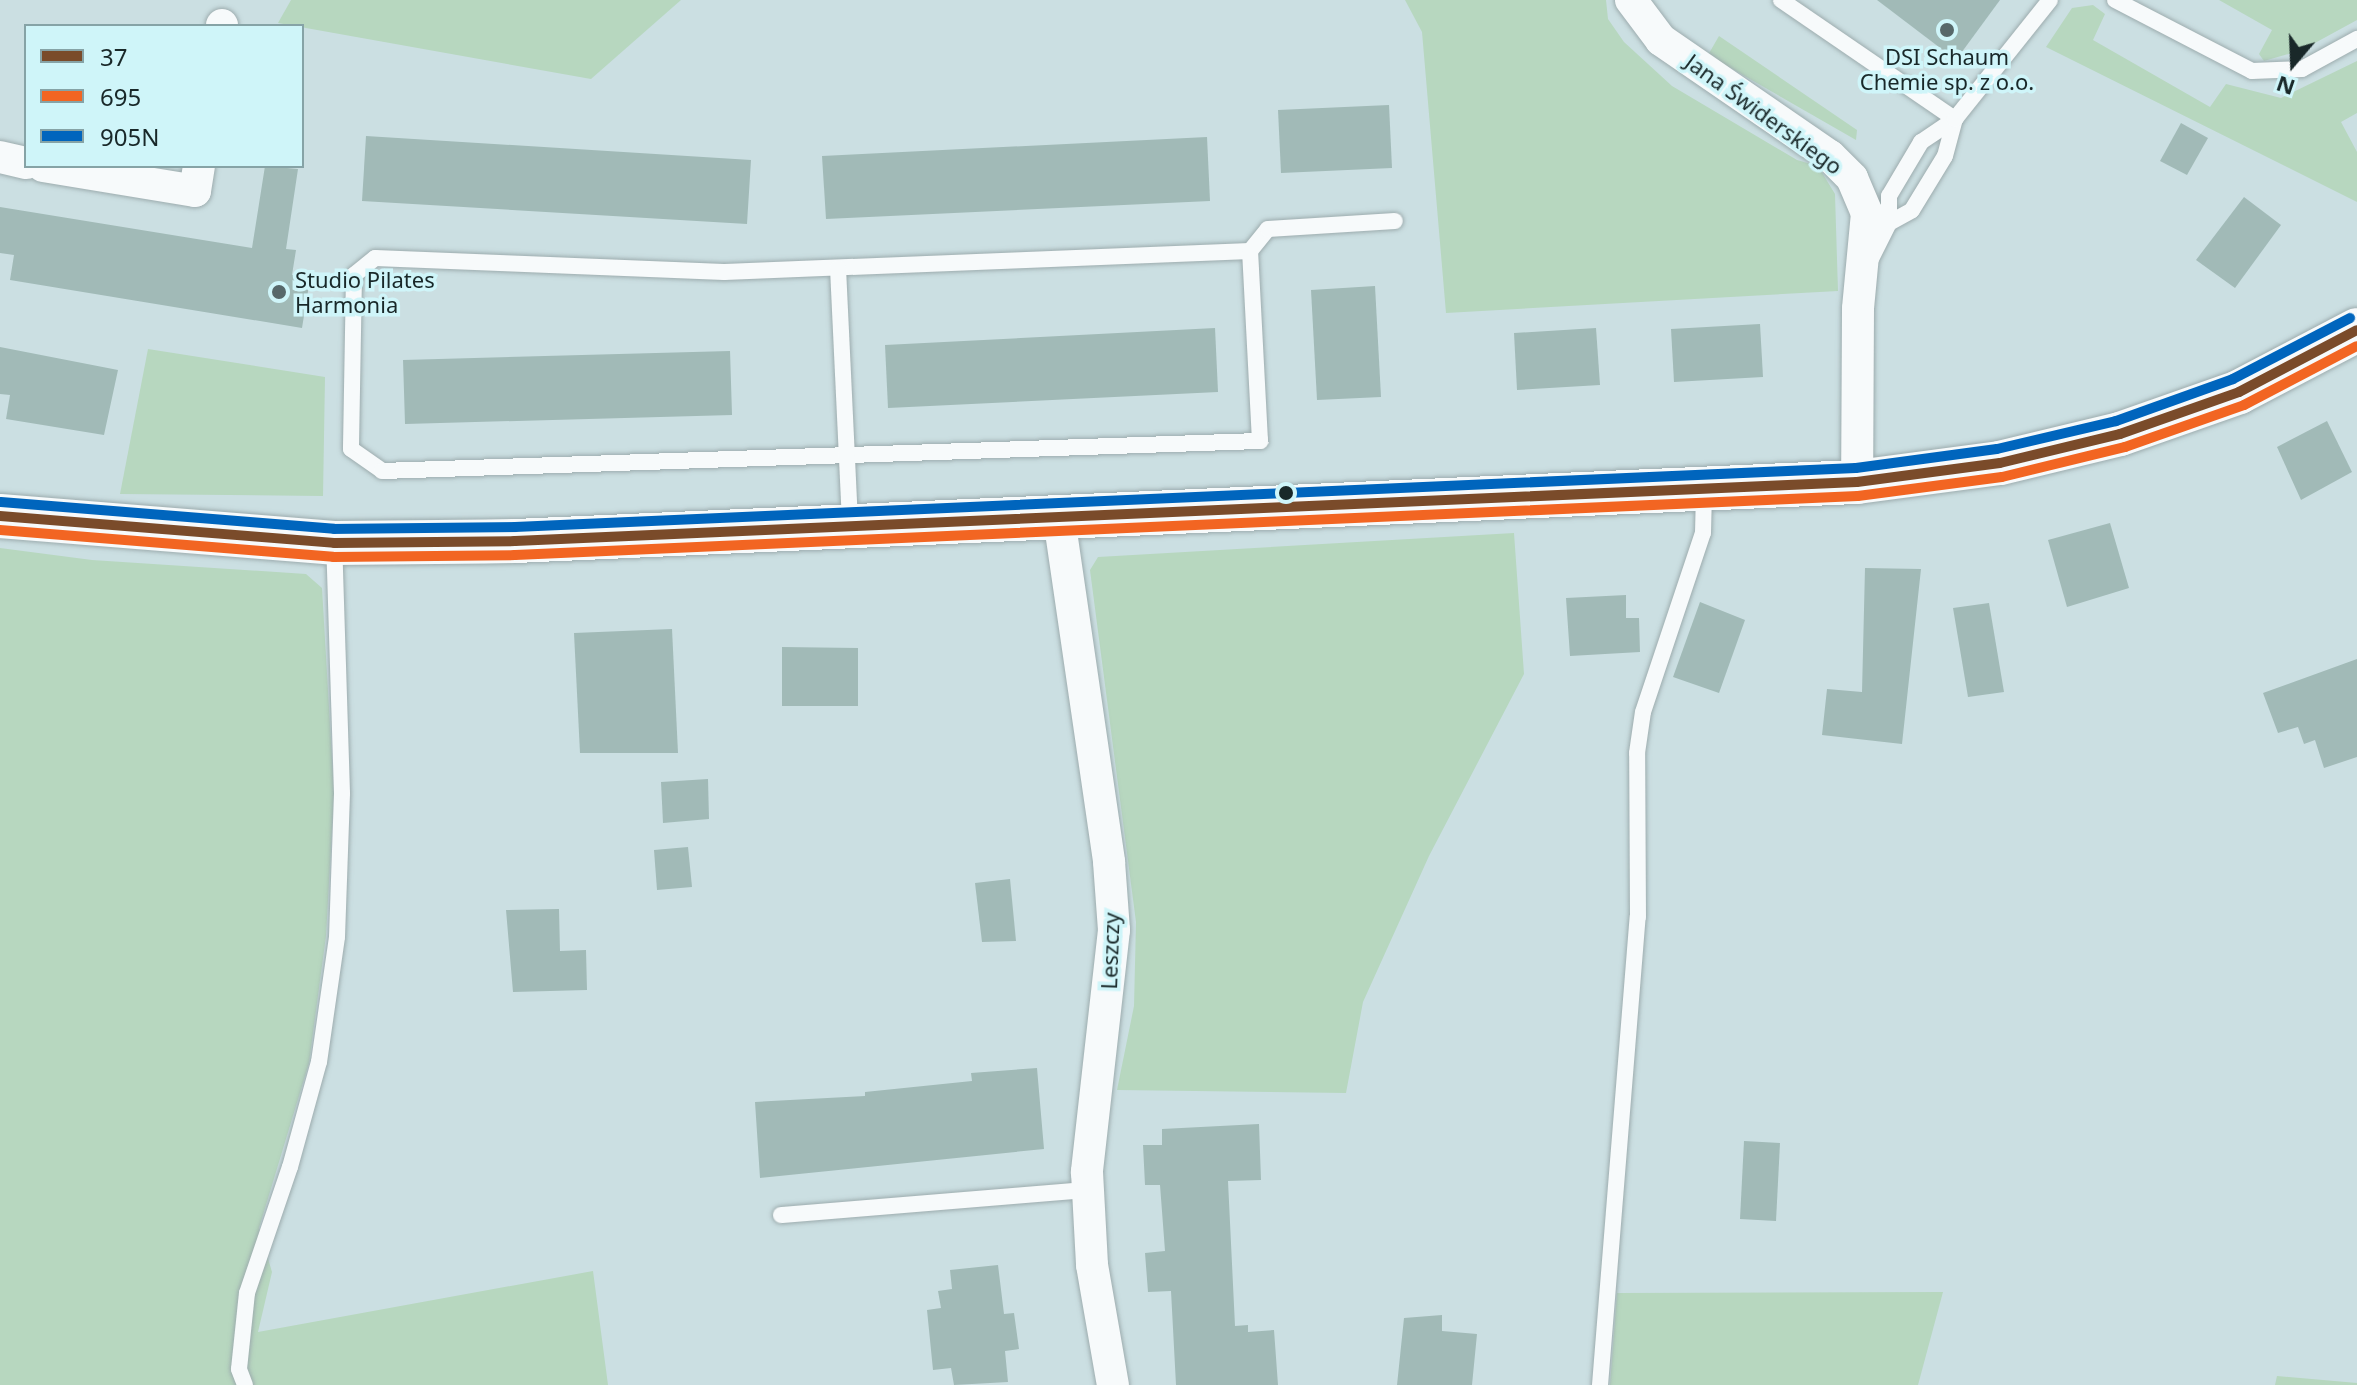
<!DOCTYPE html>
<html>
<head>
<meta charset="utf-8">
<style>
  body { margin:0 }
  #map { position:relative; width:2357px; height:1385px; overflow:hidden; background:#cbdfe2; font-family:"Noto Sans",sans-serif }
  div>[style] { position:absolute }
  .green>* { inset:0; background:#b7d7bf }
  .building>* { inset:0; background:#a1bab7 }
  .roads { filter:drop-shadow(0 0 2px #9dacae) drop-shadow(0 0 2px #9dacae) }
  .lane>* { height:16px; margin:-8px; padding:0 8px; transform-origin:8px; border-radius:8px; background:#f7fafb }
  .street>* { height:32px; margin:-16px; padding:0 16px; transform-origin:16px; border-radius:16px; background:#f7fafb }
  .secondary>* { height:44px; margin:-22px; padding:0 22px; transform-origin:22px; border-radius:22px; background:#f7fafb }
  .bus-1>* { height:10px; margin:-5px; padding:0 5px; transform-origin:5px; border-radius:5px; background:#7a4b2a }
  .bus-2>* { height:10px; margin:-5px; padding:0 5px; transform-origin:5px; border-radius:5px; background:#f26522 }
  .bus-3>* { height:10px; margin:-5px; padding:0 5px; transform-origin:5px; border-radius:5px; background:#0065bd }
  .dots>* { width:22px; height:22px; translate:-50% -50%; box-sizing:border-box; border:4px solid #cff5f9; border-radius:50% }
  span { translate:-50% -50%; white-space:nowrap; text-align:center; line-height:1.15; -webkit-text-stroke:7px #cff5f9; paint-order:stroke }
  .poi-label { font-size:22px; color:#192829 }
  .left { translate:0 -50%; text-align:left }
  .street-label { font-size:22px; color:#192829 }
  .legend { position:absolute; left:24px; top:24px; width:280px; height:144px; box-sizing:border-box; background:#cff5f9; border:2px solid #86a3a6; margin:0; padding:10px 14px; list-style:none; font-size:24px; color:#192829 }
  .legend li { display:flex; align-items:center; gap:16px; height:40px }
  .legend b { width:40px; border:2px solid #86a3a6 }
  .north { position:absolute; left:2253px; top:24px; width:80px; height:80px; -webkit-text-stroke:6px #cff5f9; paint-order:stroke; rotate:199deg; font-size:22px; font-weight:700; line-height:32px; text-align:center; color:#192829 }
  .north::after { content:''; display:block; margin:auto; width:28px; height:36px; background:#192829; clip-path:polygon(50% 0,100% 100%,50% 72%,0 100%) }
</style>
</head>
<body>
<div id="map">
  <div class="green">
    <div style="clip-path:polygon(291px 0,681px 0,591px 79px,278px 23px)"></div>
    <div style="clip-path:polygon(1405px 0,1606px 0,1608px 19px,1624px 42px,1672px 86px,1797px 160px,1818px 166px,1835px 194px,1838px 291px,1446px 313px,1422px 32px)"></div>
    <div style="clip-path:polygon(2219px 0,2357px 0,2357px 20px,2302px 50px,2264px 61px,2259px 54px,2272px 30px)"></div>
    <div style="clip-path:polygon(2093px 5px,2105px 14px,2093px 40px,2210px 107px,2226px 84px,2281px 98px,2357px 61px,2357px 113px,2341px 122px,2357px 152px,2357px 202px,2046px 47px,2072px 8px)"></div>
    <div style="clip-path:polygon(1719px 36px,1857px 130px,1856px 140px,1708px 55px)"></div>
    <div style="clip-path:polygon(148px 349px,325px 377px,323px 496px,120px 494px)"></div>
    <div style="clip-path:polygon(1514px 533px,1524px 674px,1429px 856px,1363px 1002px,1346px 1093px,1117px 1090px,1134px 1006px,1136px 922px,1090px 570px,1098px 557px)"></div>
    <div style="clip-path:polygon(0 548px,92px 560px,306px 574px,322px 588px,334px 793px,326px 936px,309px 1063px,259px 1228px,272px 1272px,258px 1332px,593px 1271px,608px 1385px,0 1385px)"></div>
    <div style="clip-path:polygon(1943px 1292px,1918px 1385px,1610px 1385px,1617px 1293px)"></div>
    <div style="clip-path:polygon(2277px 1376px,2357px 1383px,2357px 1385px,2275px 1385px)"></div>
  </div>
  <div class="building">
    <div style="clip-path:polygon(1877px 0,2000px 0,1956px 60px)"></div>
    <div style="clip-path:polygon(1389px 105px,1392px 168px,1281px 173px,1278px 110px)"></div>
    <div style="clip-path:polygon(2181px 123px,2208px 138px,2187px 175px,2160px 161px)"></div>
    <div style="clip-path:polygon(366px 136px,751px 160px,747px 224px,362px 201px)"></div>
    <div style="clip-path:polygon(1207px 137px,1210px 201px,826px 219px,822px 156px)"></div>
    <div style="clip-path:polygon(265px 166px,298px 169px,286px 249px,296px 250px,292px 275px,310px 279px,302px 328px,10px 280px,14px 255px,0 253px,0 207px,252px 248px)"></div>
    <div style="clip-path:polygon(2244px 197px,2281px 225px,2235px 288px,2196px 260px)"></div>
    <div style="clip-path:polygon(1375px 286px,1381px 397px,1317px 400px,1311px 290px)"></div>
    <div style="clip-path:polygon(1760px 324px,1763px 377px,1674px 382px,1671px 329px)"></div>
    <div style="clip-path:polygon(1215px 328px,1218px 392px,888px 408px,885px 345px)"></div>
    <div style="clip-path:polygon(1596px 328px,1600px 385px,1517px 390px,1514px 333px)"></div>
    <div style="clip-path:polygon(0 347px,118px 370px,104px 435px,6px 419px,10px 395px,0 394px)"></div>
    <div style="clip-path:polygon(730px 351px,732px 415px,405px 424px,403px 360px)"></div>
    <div style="clip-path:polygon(2327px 421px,2352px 472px,2301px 500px,2277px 447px)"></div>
    <div style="clip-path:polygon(2110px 523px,2129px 588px,2067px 607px,2048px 540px)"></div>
    <div style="clip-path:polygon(1865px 568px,1921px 569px,1902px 744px,1822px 735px,1827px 689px,1862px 692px)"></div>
    <div style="clip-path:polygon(1626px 595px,1626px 618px,1639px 618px,1640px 652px,1570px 656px,1566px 598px)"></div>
    <div style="clip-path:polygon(1700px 602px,1745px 620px,1719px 693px,1673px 677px)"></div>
    <div style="clip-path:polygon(1989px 603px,2004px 692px,1968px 697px,1953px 608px)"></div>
    <div style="clip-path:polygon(672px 629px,678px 753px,580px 753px,574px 633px)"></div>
    <div style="clip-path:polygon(782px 647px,858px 648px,858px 706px,782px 706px)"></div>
    <div style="clip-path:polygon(2357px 659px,2357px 757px,2324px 768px,2315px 740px,2304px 744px,2298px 727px,2278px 733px,2263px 693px)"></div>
    <div style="clip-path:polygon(708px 779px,709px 819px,663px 823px,661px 782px)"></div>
    <div style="clip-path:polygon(688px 847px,692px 887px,657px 890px,654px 850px)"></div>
    <div style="clip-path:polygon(1010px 879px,1016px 941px,982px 942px,975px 883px)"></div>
    <div style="clip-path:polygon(559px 909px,560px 951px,586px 950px,587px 990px,513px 992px,506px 910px)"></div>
    <div style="clip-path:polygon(1037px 1068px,1044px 1149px,760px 1178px,755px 1102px,865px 1096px,865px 1092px,972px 1081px,971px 1073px)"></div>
    <div style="clip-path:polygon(1259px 1124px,1261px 1180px,1228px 1181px,1235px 1326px,1248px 1325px,1248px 1332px,1274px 1330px,1278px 1385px,1176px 1385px,1171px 1291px,1148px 1292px,1145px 1253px,1165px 1251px,1160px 1185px,1145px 1185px,1143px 1145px,1162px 1145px,1162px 1129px)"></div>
    <div style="clip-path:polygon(1744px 1141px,1780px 1143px,1776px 1221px,1740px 1219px)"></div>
    <div style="clip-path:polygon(998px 1265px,1004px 1314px,1014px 1313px,1019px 1349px,1005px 1351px,1008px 1382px,954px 1385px,951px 1368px,933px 1370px,927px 1310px,941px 1308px,938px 1291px,952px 1289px,950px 1270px)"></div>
    <div style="clip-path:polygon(1442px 1315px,1442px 1331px,1477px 1334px,1472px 1385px,1397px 1385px,1404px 1318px)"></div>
  </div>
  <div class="roads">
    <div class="lane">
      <div style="left:1781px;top:0;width:211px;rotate:34.4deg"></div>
      <div style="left:2115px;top:0;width:154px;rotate:27.4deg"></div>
      <div style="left:2252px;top:71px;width:50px;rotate:-2.3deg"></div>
      <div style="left:2302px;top:69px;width:63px;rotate:-28.6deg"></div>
      <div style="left:1889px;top:223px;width:26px;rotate:-29deg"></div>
      <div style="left:1912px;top:210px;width:63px;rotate:-58.6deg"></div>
      <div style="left:1945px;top:156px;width:38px;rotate:-75deg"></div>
      <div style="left:1250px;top:251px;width:526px;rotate:177.71deg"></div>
      <div style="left:724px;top:272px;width:349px;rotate:-177.7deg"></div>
      <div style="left:375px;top:258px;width:27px;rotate:141deg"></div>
      <div style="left:354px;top:275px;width:174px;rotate:91deg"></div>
      <div style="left:351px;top:449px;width:38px;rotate:35deg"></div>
      <div style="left:382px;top:471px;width:879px;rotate:-1.96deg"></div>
      <div style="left:1260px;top:441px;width:190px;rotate:-93deg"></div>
      <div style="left:1250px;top:251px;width:28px;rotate:-51deg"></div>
      <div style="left:1268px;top:229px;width:127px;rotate:-3.6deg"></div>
      <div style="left:1871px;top:259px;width:40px;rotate:-63.4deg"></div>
      <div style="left:1889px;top:223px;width:27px;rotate:-90deg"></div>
      <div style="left:1889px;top:196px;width:63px;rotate:-59.3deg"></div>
      <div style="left:1921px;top:142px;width:41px;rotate:-34.1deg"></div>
      <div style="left:1955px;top:119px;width:152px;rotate:-51.4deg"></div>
      <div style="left:838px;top:268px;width:258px;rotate:87.3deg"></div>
      <div style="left:781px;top:1215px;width:307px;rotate:-4.7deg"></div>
      <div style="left:245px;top:1385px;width:17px;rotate:-111deg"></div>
      <div style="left:239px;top:1369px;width:76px;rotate:-84deg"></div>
      <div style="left:247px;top:1293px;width:133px;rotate:-71.2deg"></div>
      <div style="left:290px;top:1167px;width:109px;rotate:-74.6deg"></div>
      <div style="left:319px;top:1062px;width:126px;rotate:-81.8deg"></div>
      <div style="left:337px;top:937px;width:144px;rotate:-88deg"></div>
      <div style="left:342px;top:793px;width:248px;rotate:-91.8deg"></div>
      <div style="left:1600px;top:1385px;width:470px;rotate:-85.4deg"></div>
      <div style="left:1638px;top:917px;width:164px;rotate:-90.3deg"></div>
      <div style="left:1637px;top:753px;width:41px;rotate:-81.7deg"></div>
      <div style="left:1643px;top:712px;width:189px;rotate:-71.5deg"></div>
      <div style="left:1703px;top:533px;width:42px;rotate:-88.6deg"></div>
    </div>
    <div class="street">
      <div style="left:1631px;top:0;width:50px;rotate:53.1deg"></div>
      <div style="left:1661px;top:40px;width:205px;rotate:34.5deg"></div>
      <div style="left:1830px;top:156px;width:31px;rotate:45deg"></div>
      <div style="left:1852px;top:178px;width:38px;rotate:67deg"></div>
      <div style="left:1867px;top:213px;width:96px;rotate:95.4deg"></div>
      <div style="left:1858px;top:309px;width:173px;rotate:90.3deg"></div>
      <div style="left:222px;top:26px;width:1px;rotate:-90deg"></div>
      <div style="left:0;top:157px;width:27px;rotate:13deg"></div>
      <div style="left:43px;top:166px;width:154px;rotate:9.3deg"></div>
      <div style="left:195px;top:191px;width:25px;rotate:-81deg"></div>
      <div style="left:1059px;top:518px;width:348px;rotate:81.7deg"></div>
      <div style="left:1109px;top:862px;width:68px;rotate:85.8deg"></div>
      <div style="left:1114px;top:930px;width:244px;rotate:96.4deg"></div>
      <div style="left:1087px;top:1172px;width:93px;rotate:86.9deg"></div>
      <div style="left:1092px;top:1265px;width:122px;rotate:80.1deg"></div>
    </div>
    <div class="secondary">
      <div style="left:0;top:516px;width:335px;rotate:4.6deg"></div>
      <div style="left:334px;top:543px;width:181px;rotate:-0.6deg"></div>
      <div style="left:515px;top:541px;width:1343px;rotate:-2.52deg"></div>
      <div style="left:1857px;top:482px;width:144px;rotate:-7.6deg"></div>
      <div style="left:2000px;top:463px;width:123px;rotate:-13.6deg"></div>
      <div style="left:2120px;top:434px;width:126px;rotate:-19.4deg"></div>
      <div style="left:2239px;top:392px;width:133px;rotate:-27.7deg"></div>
    </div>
  </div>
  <div class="bus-1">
    <div style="left:0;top:516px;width:335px;rotate:4.6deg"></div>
    <div style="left:334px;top:543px;width:181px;rotate:-0.6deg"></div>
    <div style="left:515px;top:541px;width:1343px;rotate:-2.52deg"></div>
    <div style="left:1857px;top:482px;width:144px;rotate:-7.6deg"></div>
    <div style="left:2000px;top:463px;width:123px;rotate:-13.6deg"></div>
    <div style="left:2120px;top:434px;width:126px;rotate:-19.4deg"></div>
    <div style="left:2239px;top:392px;width:133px;rotate:-27.7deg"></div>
  </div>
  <div class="bus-2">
    <div style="left:0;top:530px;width:334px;rotate:4.6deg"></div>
    <div style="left:333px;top:557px;width:182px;rotate:-0.6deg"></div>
    <div style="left:515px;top:555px;width:1344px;rotate:-2.52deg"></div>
    <div style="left:1858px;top:496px;width:145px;rotate:-7.5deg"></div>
    <div style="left:2002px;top:477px;width:127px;rotate:-13.7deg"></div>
    <div style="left:2125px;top:447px;width:126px;rotate:-19.4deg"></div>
    <div style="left:2244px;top:405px;width:127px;rotate:-27.6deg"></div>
  </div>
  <div class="bus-3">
    <div style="left:1px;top:502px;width:334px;rotate:4.6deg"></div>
    <div style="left:334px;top:529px;width:181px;rotate:-0.6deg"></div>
    <div style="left:515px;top:527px;width:1342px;rotate:-2.52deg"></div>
    <div style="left:1856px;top:468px;width:142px;rotate:-7.7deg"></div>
    <div style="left:1997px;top:449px;width:122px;rotate:-13.2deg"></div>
    <div style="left:2116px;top:421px;width:124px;rotate:-19.7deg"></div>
    <div style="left:2233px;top:379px;width:132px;rotate:-27.5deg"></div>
  </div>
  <div class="dots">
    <div style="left:1947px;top:30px;background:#57686a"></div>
    <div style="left:279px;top:292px;background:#57686a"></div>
    <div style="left:1286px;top:493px;background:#192829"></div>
  </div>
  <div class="poi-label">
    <span style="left:1947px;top:69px">DSI Schaum<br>Chemie sp. z o.o.</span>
    <span class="left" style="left:295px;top:292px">Studio Pilates<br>Harmonia</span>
  </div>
  <div class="street-label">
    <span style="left:1764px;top:114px;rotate:36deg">Jana Świderskiego</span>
    <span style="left:1110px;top:951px;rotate:-88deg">Leszczy</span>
  </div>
  <ul class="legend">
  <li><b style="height:10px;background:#7a4b2a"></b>37</li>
  <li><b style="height:10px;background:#f26522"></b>695</li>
  <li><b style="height:10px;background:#0065bd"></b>905N</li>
  </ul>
  <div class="north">N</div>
</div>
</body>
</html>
